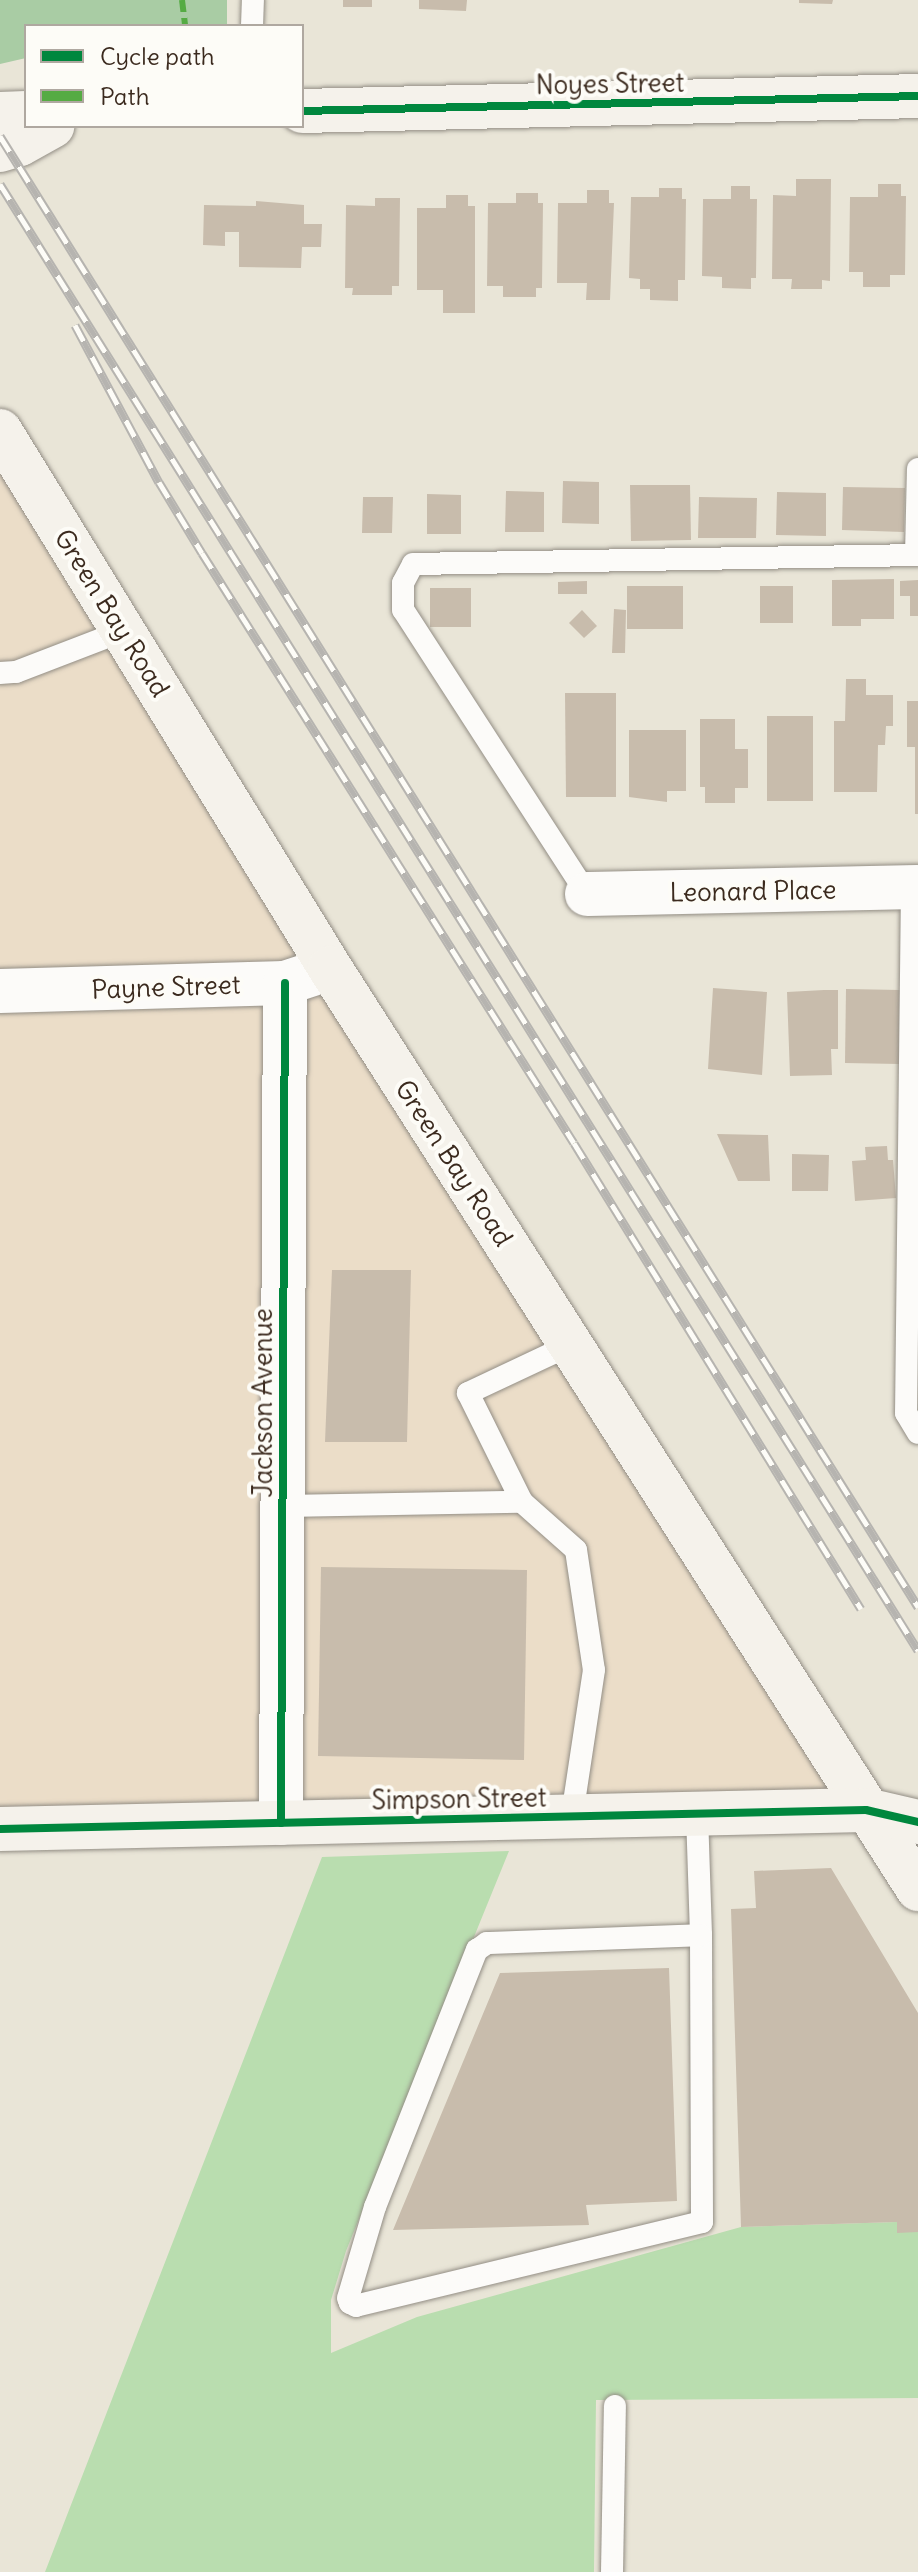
<!DOCTYPE html>
<html>
<head>
<meta charset="utf-8">
<style>
  body { margin:0 }
  #map { position:relative; width:918px; height:2572px; overflow:hidden; background:#e9e5d7; font-family:Delius,sans-serif }
  div>[style] { position:absolute }
  .built>* { inset:0; background:#ebddc8 }
  .green>* { inset:0; background:#b9ddaf }
  .forest>* { inset:0; background:#a9cca4 }
  .building>* { inset:0; background:#c8bcac }
  .roads { filter:drop-shadow(0 0 2px #938e85) drop-shadow(0 0 2px #938e85) }
  .lane>* { height:22px; margin:-11px; padding:0 11px; transform-origin:11px; border-radius:11px; background:#fcfbf9 }
  .street>* { height:44px; margin:-22px; padding:0 22px; transform-origin:22px; border-radius:22px; background:#fcfbf9 }
  .secondary>* { height:44px; margin:-22px; padding:0 22px; transform-origin:22px; border-radius:22px; background:#f5f2eb }
  .rail>* { height:9px; margin-top:-4.5px; transform-origin:0; background:repeating-linear-gradient(90deg,#fdfcf7 0 18px,#b6b4b0 0 36px); box-sizing:border-box; border-block:2px solid #b6b4b0 }
  .quiet>* { height:6px; margin-top:-3px; transform-origin:0; background:repeating-linear-gradient(90deg,#55ab43 0 12px,transparent 0 18px) }
  .cycleway>* { height:8px; margin:-4px; padding:0 4px; transform-origin:4px; border-radius:4px; background:#00873e }
  span { translate:-50% -50%; white-space:nowrap; text-align:center; line-height:1.15; -webkit-text-stroke:8px #fdfcf7; paint-order:stroke }
  .street-label { font-size:26px; color:#3b2a1e }
  .legend { position:absolute; left:24px; top:24px; width:280px; height:104px; box-sizing:border-box; background:#fdfcf7; border:2px solid #afa8a0; margin:0; padding:10px 14px; list-style:none; font-size:24px; color:#3b2a1e }
  .legend li { display:flex; align-items:center; gap:16px; height:40px }
  .legend b { width:40px; border:2px solid #afa8a0 }
</style>
</head>
<body>
<div id="map">
  <div class="built">
    <div style="clip-path:polygon(0 430px,866px 1810px,0 1829px)"></div>
  </div>
  <div class="green">
    <div style="clip-path:polygon(509px 1851px,346px 2251px,331px 2300px,331px 2353px,417px 2317px,741px 2227px,897px 2222px,918px 2232px,918px 2398px,596px 2400px,594px 2572px,45px 2572px,322px 1857px)"></div>
  </div>
  <div class="forest">
    <div style="clip-path:polygon(0 0,227px 0,227px 26px,26px 26px,26px 58px,0 64px)"></div>
  </div>
  <div class="building">
    <div style="clip-path:polygon(343px 0,372px 0,372px 7px,343px 7px)"></div>
    <div style="clip-path:polygon(419px 0,467px 0,466px 11px,419px 9px)"></div>
    <div style="clip-path:polygon(799px 0,833px 0,832px 4px,799px 3px)"></div>
    <div style="clip-path:polygon(796px 179px,831px 179px,830px 281px,822px 280px,822px 289px,791px 289px,792px 279px,772px 279px,773px 195px,796px 196px)"></div>
    <div style="clip-path:polygon(878px 184px,901px 184px,901px 196px,906px 196px,905px 275px,890px 275px,890px 287px,863px 287px,863px 272px,849px 272px,850px 197px,878px 197px)"></div>
    <div style="clip-path:polygon(731px 186px,750px 186px,750px 199px,757px 199px,756px 278px,751px 278px,751px 289px,722px 288px,722px 277px,702px 276px,703px 199px,731px 199px)"></div>
    <div style="clip-path:polygon(659px 188px,682px 188px,682px 199px,686px 199px,685px 280px,678px 280px,678px 301px,650px 300px,650px 289px,640px 289px,640px 279px,629px 278px,631px 197px,659px 197px)"></div>
    <div style="clip-path:polygon(587px 190px,609px 190px,609px 203px,614px 203px,610px 300px,586px 300px,587px 283px,557px 283px,558px 203px,587px 203px)"></div>
    <div style="clip-path:polygon(516px 193px,538px 193px,538px 203px,543px 203px,542px 288px,536px 288px,536px 297px,503px 297px,503px 286px,487px 286px,488px 203px,516px 203px)"></div>
    <div style="clip-path:polygon(446px 195px,468px 195px,468px 206px,475px 206px,475px 313px,443px 313px,443px 290px,417px 290px,417px 208px,446px 208px)"></div>
    <div style="clip-path:polygon(375px 198px,400px 198px,399px 286px,392px 286px,392px 295px,352px 295px,353px 288px,345px 288px,346px 205px,375px 206px)"></div>
    <div style="clip-path:polygon(256px 201px,304px 205px,304px 224px,322px 224px,321px 247px,302px 247px,301px 268px,239px 267px,239px 232px,225px 232px,225px 246px,203px 245px,204px 205px,256px 206px)"></div>
    <div style="clip-path:polygon(563px 481px,599px 482px,599px 524px,562px 523px)"></div>
    <div style="clip-path:polygon(630px 485px,690px 485px,691px 540px,631px 541px)"></div>
    <div style="clip-path:polygon(843px 487px,905px 488px,904px 532px,842px 530px)"></div>
    <div style="clip-path:polygon(506px 491px,544px 492px,544px 532px,505px 532px)"></div>
    <div style="clip-path:polygon(777px 492px,826px 493px,826px 536px,776px 535px)"></div>
    <div style="clip-path:polygon(427px 494px,461px 495px,461px 534px,427px 534px)"></div>
    <div style="clip-path:polygon(363px 497px,393px 497px,392px 533px,362px 533px)"></div>
    <div style="clip-path:polygon(699px 497px,757px 498px,756px 538px,698px 538px)"></div>
    <div style="clip-path:polygon(894px 579px,894px 619px,861px 619px,861px 626px,832px 626px,832px 580px)"></div>
    <div style="clip-path:polygon(918px 580px,918px 616px,910px 616px,910px 596px,900px 596px,900px 581px)"></div>
    <div style="clip-path:polygon(587px 581px,587px 594px,558px 594px,558px 582px)"></div>
    <div style="clip-path:polygon(627px 586px,683px 586px,683px 629px,627px 629px)"></div>
    <div style="clip-path:polygon(760px 586px,793px 586px,793px 623px,760px 623px)"></div>
    <div style="clip-path:polygon(430px 588px,471px 588px,471px 627px,430px 627px)"></div>
    <div style="clip-path:polygon(614px 609px,626px 610px,625px 653px,612px 653px)"></div>
    <div style="clip-path:polygon(582px 610px,597px 626px,584px 638px,569px 623px)"></div>
    <div style="clip-path:polygon(846px 679px,866px 679px,866px 695px,893px 695px,893px 726px,886px 726px,885px 745px,878px 745px,877px 792px,834px 792px,834px 721px,845px 721px)"></div>
    <div style="clip-path:polygon(565px 693px,616px 693px,616px 797px,566px 797px)"></div>
    <div style="clip-path:polygon(907px 701px,918px 701px,918px 814px,915px 814px,915px 747px,907px 747px)"></div>
    <div style="clip-path:polygon(767px 716px,813px 716px,813px 801px,767px 801px)"></div>
    <div style="clip-path:polygon(700px 719px,735px 719px,735px 749px,748px 749px,748px 788px,735px 788px,735px 803px,705px 803px,705px 787px,700px 787px)"></div>
    <div style="clip-path:polygon(629px 730px,686px 730px,686px 791px,667px 791px,667px 802px,629px 797px)"></div>
    <div style="clip-path:polygon(713px 988px,767px 992px,762px 1075px,708px 1069px)"></div>
    <div style="clip-path:polygon(846px 989px,900px 990px,899px 1064px,845px 1063px)"></div>
    <div style="clip-path:polygon(824px 990px,838px 990px,838px 1049px,831px 1049px,832px 1075px,790px 1076px,787px 992px)"></div>
    <div style="clip-path:polygon(717px 1134px,768px 1135px,770px 1181px,738px 1181px)"></div>
    <div style="clip-path:polygon(887px 1146px,888px 1160px,893px 1160px,896px 1198px,855px 1201px,852px 1161px,866px 1160px,865px 1147px)"></div>
    <div style="clip-path:polygon(792px 1154px,829px 1155px,828px 1191px,792px 1191px)"></div>
    <div style="clip-path:polygon(332px 1270px,411px 1270px,407px 1442px,325px 1442px)"></div>
    <div style="clip-path:polygon(321px 1567px,527px 1570px,524px 1760px,318px 1756px)"></div>
    <div style="clip-path:polygon(831px 1868px,918px 2013px,918px 2232px,897px 2233px,897px 2222px,741px 2227px,731px 1909px,756px 1908px,754px 1871px)"></div>
    <div style="clip-path:polygon(669px 1968px,677px 2201px,586px 2205px,589px 2225px,393px 2230px,500px 1973px)"></div>
  </div>
  <div class="roads">
    <div class="lane">
      <div style="left:252px;top:26px;width:26px;rotate:-88deg"></div>
      <div style="left:916px;top:555px;width:86px;rotate:-88.7deg"></div>
      <div style="left:0;top:673px;width:16px;rotate:-4deg"></div>
      <div style="left:16px;top:672px;width:115px;rotate:-21deg"></div>
      <div style="left:912px;top:887px;width:526px;rotate:90.65deg"></div>
      <div style="left:906px;top:1413px;width:23px;rotate:59deg"></div>
      <div style="left:587px;top:894px;width:338px;rotate:-122.9deg"></div>
      <div style="left:403px;top:610px;width:27px;rotate:-90deg"></div>
      <div style="left:403px;top:583px;width:21px;rotate:-62deg"></div>
      <div style="left:413px;top:564px;width:505px;rotate:-1.02deg"></div>
      <div style="left:570px;top:1345px;width:113px;rotate:154.8deg"></div>
      <div style="left:468px;top:1393px;width:122px;rotate:63.6deg"></div>
      <div style="left:522px;top:1502px;width:72px;rotate:41.6deg"></div>
      <div style="left:576px;top:1550px;width:121px;rotate:81.5deg"></div>
      <div style="left:594px;top:1670px;width:148px;rotate:98.6deg"></div>
      <div style="left:282px;top:1506px;width:240px;rotate:-1deg"></div>
      <div style="left:697px;top:1814px;width:121px;rotate:88.1deg"></div>
      <div style="left:701px;top:1935px;width:287px;rotate:89.8deg"></div>
      <div style="left:702px;top:2222px;width:356px;rotate:166.4deg"></div>
      <div style="left:356px;top:2306px;width:7px;rotate:-153deg"></div>
      <div style="left:350px;top:2303px;width:5px;rotate:-112deg"></div>
      <div style="left:348px;top:2298px;width:95px;rotate:-73.5deg"></div>
      <div style="left:375px;top:2207px;width:277px;rotate:-68.4deg"></div>
      <div style="left:477px;top:1950px;width:12px;rotate:-35deg"></div>
      <div style="left:487px;top:1943px;width:214px;rotate:-2.1deg"></div>
      <div style="left:612px;top:2572px;width:166px;rotate:-89deg"></div>
    </div>
    <div class="street">
      <div style="left:587px;top:894px;width:331px;rotate:-1.2deg"></div>
      <div style="left:0;top:991px;width:285px;rotate:-1.6deg"></div>
      <div style="left:285px;top:983px;width:29px;rotate:-18deg"></div>
      <div style="left:281px;top:1823px;width:840px;rotate:-89.73deg"></div>
    </div>
    <div class="secondary">
      <div style="left:302px;top:111px;width:616px;rotate:-1.39deg"></div>
      <div style="left:0;top:114px;width:26px;rotate:-2deg"></div>
      <div style="left:0;top:150px;width:21px;rotate:-17deg"></div>
      <div style="left:20px;top:144px;width:37px;rotate:-29deg"></div>
      <div style="left:0;top:431px;width:630px;rotate:58.43deg"></div>
      <div style="left:330px;top:968px;width:1093px;rotate:57.44deg"></div>
      <div style="left:0;top:1829px;width:866px;rotate:-1.26deg"></div>
      <div style="left:866px;top:1810px;width:53px;rotate:13deg"></div>
    </div>
  </div>
  <div class="rail">
    <div style="left:0;top:136px;width:1734px;rotate:58.03deg"></div>
    <div style="left:0;top:184px;width:1730px;rotate:57.95deg"></div>
    <div style="left:75px;top:325px;width:178px;rotate:61.9deg"></div>
    <div style="left:159px;top:482px;width:83px;rotate:58.8deg"></div>
    <div style="left:202px;top:553px;width:697px;rotate:57.77deg"></div>
    <div style="left:574px;top:1143px;width:547px;rotate:58.37deg"></div>
  </div>
  <div class="quiet">
    <div style="left:182px;top:0;width:26px;rotate:83deg"></div>
  </div>
  <div class="cycleway">
    <div style="left:302px;top:111px;width:616px;rotate:-1.39deg"></div>
    <div style="left:281px;top:1823px;width:840px;rotate:-89.73deg"></div>
    <div style="left:0;top:1829px;width:866px;rotate:-1.26deg"></div>
    <div style="left:866px;top:1810px;width:53px;rotate:13deg"></div>
  </div>
  <div class="street-label">
    <span style="left:610px;top:84px;rotate:-1deg">Noyes Street</span>
    <span style="left:112px;top:613px;rotate:58deg">Green Bay Road</span>
    <span style="left:753px;top:891px;rotate:-1deg">Leonard Place</span>
    <span style="left:166px;top:987px;rotate:-2deg">Payne Street</span>
    <span style="left:454px;top:1163px;rotate:57deg">Green Bay Road</span>
    <span style="left:263px;top:1403px;rotate:-90deg">Jackson Avenue</span>
    <span style="left:459px;top:1799px;rotate:-1deg">Simpson Street</span>
  </div>
  <ul class="legend">
  <li><b style="height:10px;background:#00873e"></b>Cycle path</li>
  <li><b style="height:10px;background:#55ab43"></b>Path</li>
  </ul>
</div>
</body>
</html>
